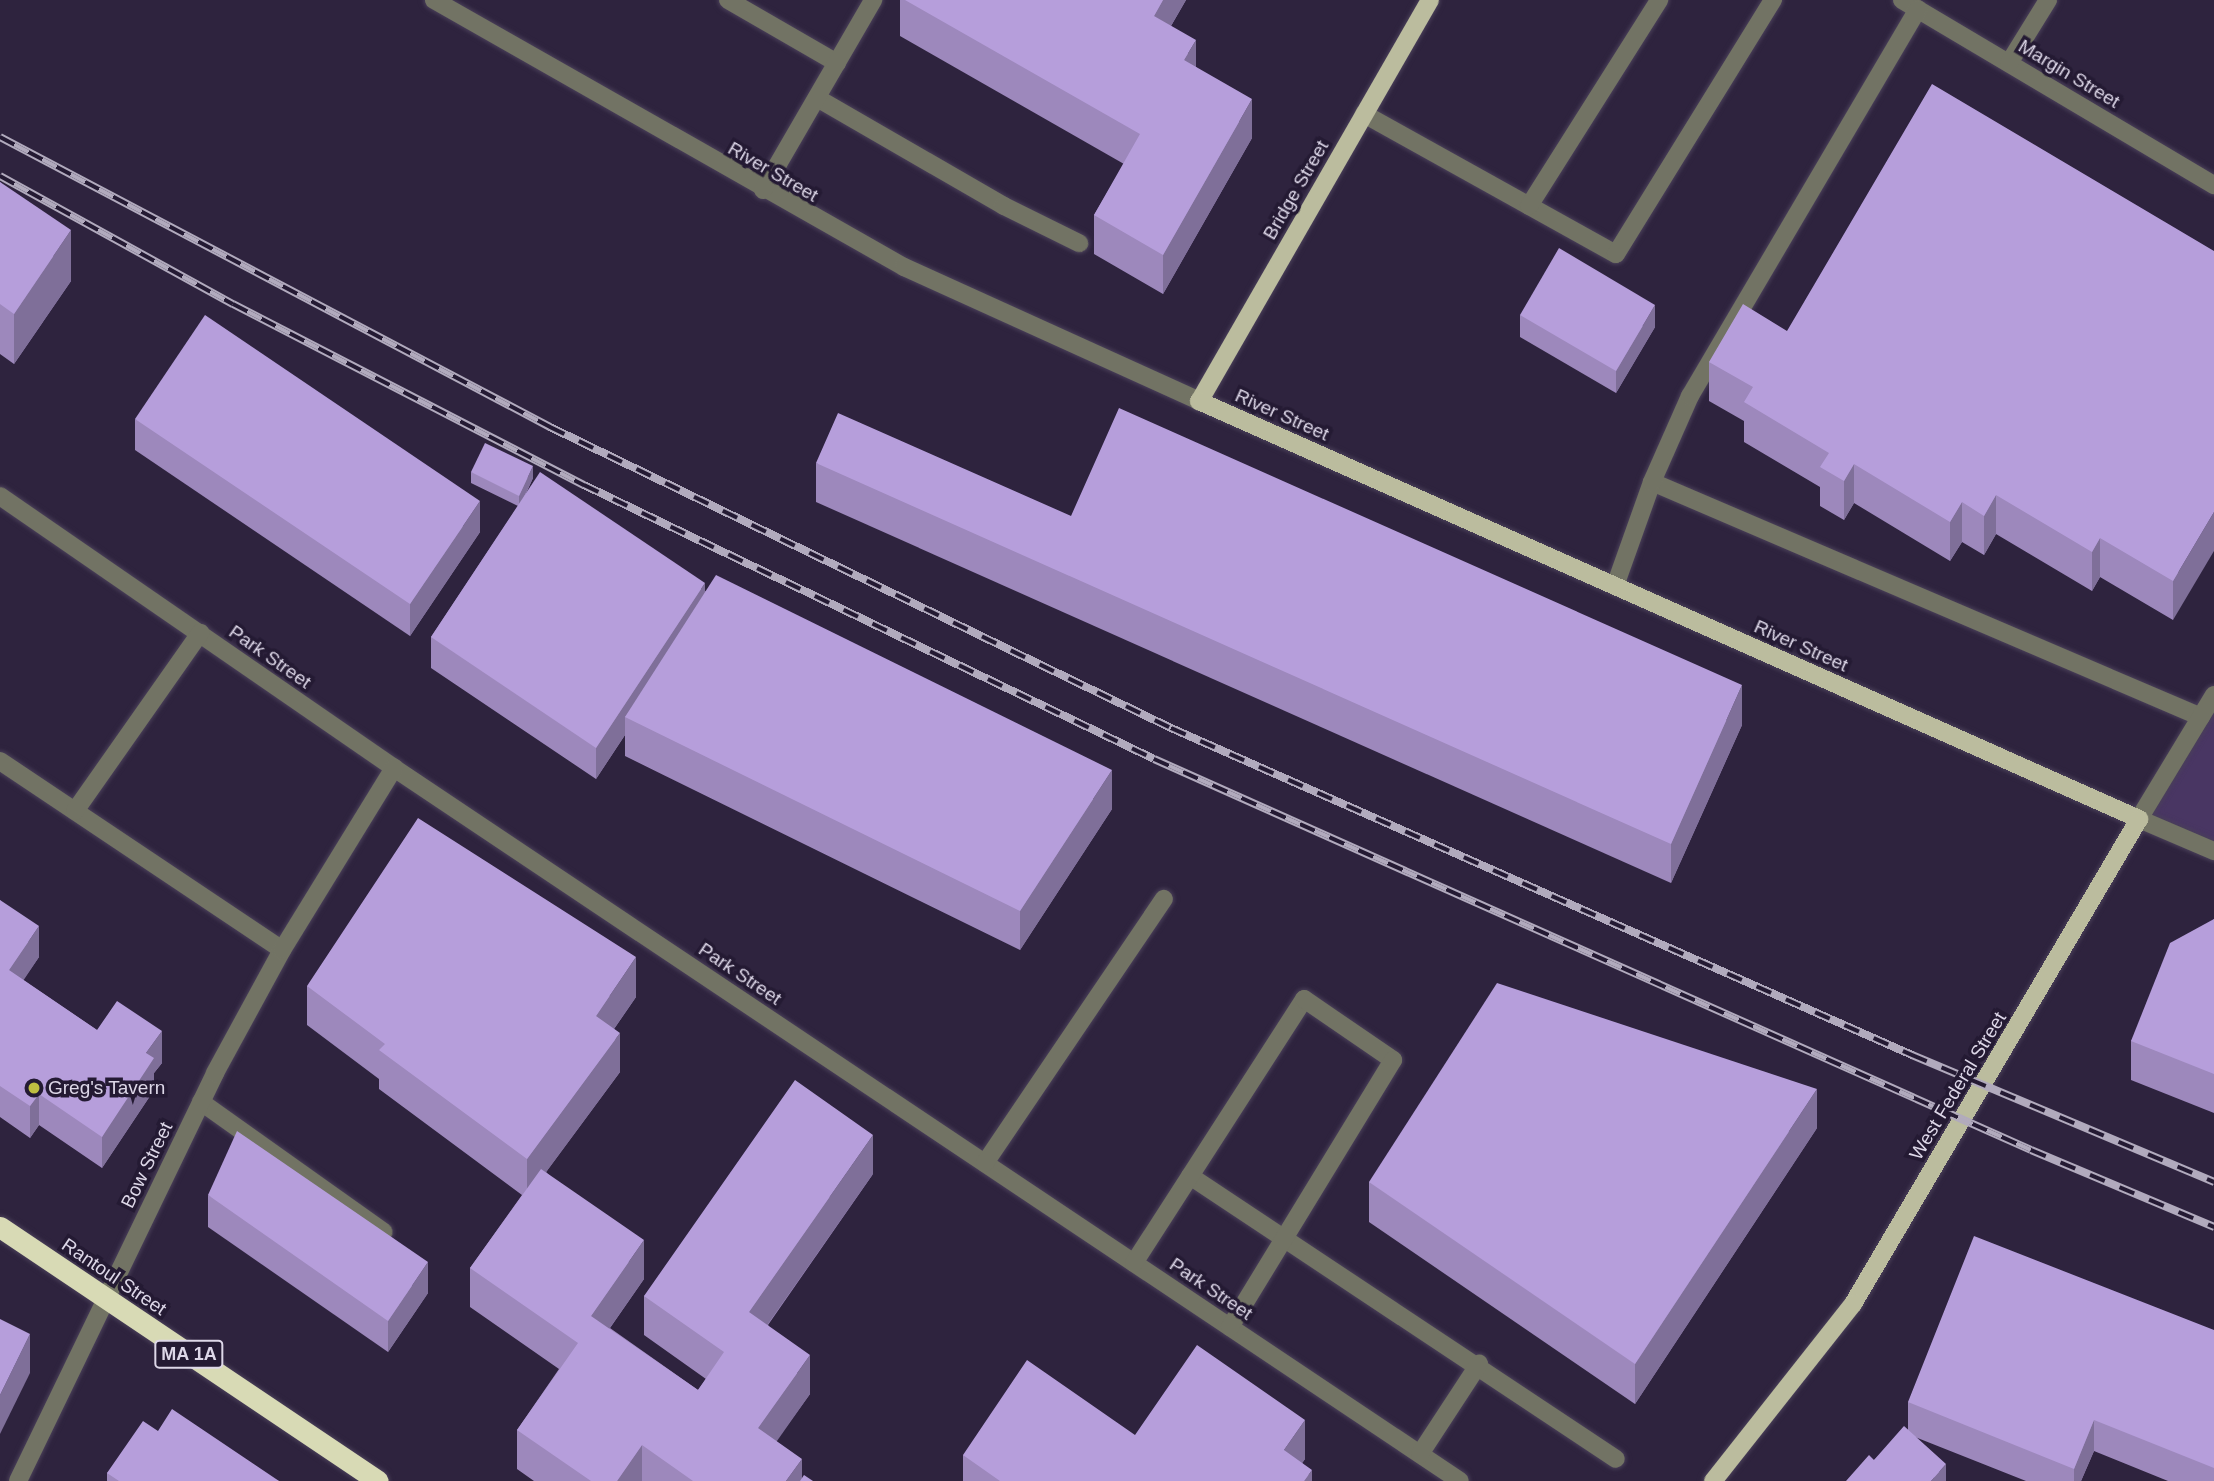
<!DOCTYPE html>
<html>
<head>
<meta charset="utf-8">
<style>
  body { margin:0 }
  #map { position:relative; width:2214px; height:1481px; overflow:hidden; background:#2e233e; font-family:Arial,sans-serif }
  div>[style] { position:absolute }
  .green>* { inset:0; background:#493663 }
  .roads { filter:drop-shadow(0 0 2px #4a4059) drop-shadow(0 0 2px #4a4059) }
  .minor>* { height:18px; margin:-9px; padding:0 9px; transform-origin:9px; border-radius:9px; background:#727364 }
  .major>* { height:18px; margin:-9px; padding:0 9px; transform-origin:9px; border-radius:9px; background:#bbbc9e }
  .highway>* { height:21px; margin:-10.5px; padding:0 10.5px; transform-origin:10.5px; border-radius:10.5px; background:#d8dab5 }
  .rail>* { height:8px; margin-top:-4px; transform-origin:0; background:repeating-linear-gradient(90deg,#241a33 0 16px,#b1aabd 0 32px); box-sizing:border-box; border-block:2px solid #b1aabd }
  .wall>* { inset:0; background:#9d88bc }
  .shaded-wall>* { inset:0; background:#7f6f99 }
  .building>* { inset:0; background:#b69edb }
  .dots>* { width:19px; height:19px; translate:-50% -50%; box-sizing:border-box; border:4px solid #241a33; border-radius:50% }
  span { translate:-50% -50%; white-space:nowrap; text-align:center; line-height:1.15; -webkit-text-stroke:7px #241a33; paint-order:stroke }
  .shield-label span { padding:2px 5px; background:#241a33; border:2px solid; border-radius:5px; -webkit-text-stroke-width:0 }
  .shield-label { font-size:18px; color:#ddd7e8; font-weight:700 }
  .street-label { font-size:19px; color:#ddd7e8 }
  .poi-label { font-size:19px; color:#ddd7e8 }
  .left { translate:0 -50%; text-align:left }
</style>
</head>
<body>
<div id="map">
  <div class="green">
    <div style="clip-path:polygon(2214px 695px,2214px 851px,2139px 819px)"></div>
  </div>
  <div class="roads">
    <div class="minor">
      <div style="left:434px;top:0;width:541px;rotate:29.6deg"></div>
      <div style="left:904px;top:267px;width:324px;rotate:24.4deg"></div>
      <div style="left:728px;top:0;width:126px;rotate:30deg"></div>
      <div style="left:1902px;top:0;width:363px;rotate:30.7deg"></div>
      <div style="left:2009px;top:63px;width:74px;rotate:-58.2deg"></div>
      <div style="left:817px;top:98px;width:216px;rotate:30deg"></div>
      <div style="left:1004px;top:206px;width:84px;rotate:26.3deg"></div>
      <div style="left:1364px;top:114px;width:288px;rotate:29.1deg"></div>
      <div style="left:1616px;top:254px;width:299px;rotate:-58.3deg"></div>
      <div style="left:763px;top:190px;width:220px;rotate:-59.9deg"></div>
      <div style="left:1529px;top:206px;width:244px;rotate:-57.7deg"></div>
      <div style="left:1652px;top:482px;width:597px;rotate:23.17deg"></div>
      <div style="left:0;top:496px;width:479px;rotate:34.6deg"></div>
      <div style="left:394px;top:768px;width:1282px;rotate:33.78deg"></div>
      <div style="left:1615px;top:586px;width:110px;rotate:-70.4deg"></div>
      <div style="left:1652px;top:482px;width:94px;rotate:-66.2deg"></div>
      <div style="left:1690px;top:396px;width:449px;rotate:-59.5deg"></div>
      <div style="left:2214px;top:695px;width:145px;rotate:121.2deg"></div>
      <div style="left:2139px;top:819px;width:82px;rotate:23.1deg"></div>
      <div style="left:0;top:761px;width:339px;rotate:33.8deg"></div>
      <div style="left:75px;top:811px;width:218px;rotate:-54.9deg"></div>
      <div style="left:201px;top:1102px;width:224px;rotate:35.4deg"></div>
      <div style="left:985px;top:1163px;width:319px;rotate:-55.9deg"></div>
      <div style="left:1190px;top:1176px;width:511px;rotate:33.6deg"></div>
      <div style="left:1134px;top:1263px;width:314px;rotate:-57.2deg"></div>
      <div style="left:1304px;top:999px;width:108px;rotate:34.4deg"></div>
      <div style="left:1393px;top:1060px;width:313px;rotate:121.4deg"></div>
      <div style="left:1420px;top:1454px;width:108px;rotate:-56.8deg"></div>
      <div style="left:18px;top:1481px;width:453px;rotate:-64.2deg"></div>
      <div style="left:215px;top:1073px;width:140px;rotate:-61.4deg"></div>
      <div style="left:282px;top:950px;width:214px;rotate:-58.4deg"></div>
    </div>
    <div class="major">
      <div style="left:1430px;top:0;width:463px;rotate:119.9deg"></div>
      <div style="left:1199px;top:401px;width:1029px;rotate:23.97deg"></div>
      <div style="left:2139px;top:819px;width:563px;rotate:120.53deg"></div>
      <div style="left:1853px;top:1304px;width:226px;rotate:128.3deg"></div>
    </div>
    <div class="highway">
      <div style="left:0;top:1227px;width:455px;rotate:33.9deg"></div>
    </div>
  </div>
  <div class="rail">
    <div style="left:0;top:137px;width:622px;rotate:27.8deg"></div>
    <div style="left:550px;top:427px;width:690px;rotate:25.86deg"></div>
    <div style="left:1171px;top:728px;width:810px;rotate:23.81deg"></div>
    <div style="left:1912px;top:1055px;width:328px;rotate:22.8deg"></div>
    <div style="left:0;top:176px;width:266px;rotate:28.8deg"></div>
    <div style="left:233px;top:304px;width:395px;rotate:27.3deg"></div>
    <div style="left:584px;top:485px;width:632px;rotate:25.67deg"></div>
    <div style="left:1154px;top:759px;width:960px;rotate:24.03deg"></div>
    <div style="left:2031px;top:1150px;width:199px;rotate:22.8deg"></div>
  </div>
  <div class="wall">
    <div style="clip-path:polygon(900px 0,1186px 0,1171px 26px,1196px 67px,1252px 138px,1163px 294px,1094px 254px,1094px 215px,1124px 164px,900px 36px)"></div>
    <div style="clip-path:polygon(0 182px,71px 281px,14px 364px,0 354px)"></div>
    <div style="clip-path:polygon(2214px 251px,2173px 620px,2100px 577px,2092px 591px,1996px 534px,1984px 555px,1962px 542px,1950px 561px,1854px 503px,1844px 520px,1820px 506px,1820px 487px,1744px 442px,1744px 421px,1709px 401px,1709px 362px,1787px 331px)"></div>
    <div style="clip-path:polygon(1520px 315px,1655px 327px,1616px 393px,1520px 337px)"></div>
    <div style="clip-path:polygon(135px 419px,480px 532px,410px 636px,135px 450px)"></div>
    <div style="clip-path:polygon(816px 463px,1071px 516px,1742px 725px,1671px 883px,816px 502px)"></div>
    <div style="clip-path:polygon(471px 472px,533px 478px,525px 496px,705px 591px,1112px 809px,1020px 950px,625px 756px,625px 735px,596px 779px,431px 668px,431px 637px,518px 506px,471px 483px)"></div>
    <div style="clip-path:polygon(0 900px,39px 957px,23px 980px,97px 1030px,162px 1063px,154px 1073px,154px 1090px,102px 1168px,39px 1125px,30px 1138px,0 1117px)"></div>
    <div style="clip-path:polygon(2214px 919px,2214px 1113px,2131px 1080px,2131px 1041px)"></div>
    <div style="clip-path:polygon(307px 986px,636px 997px,614px 1029px,620px 1072px,546px 1172px,644px 1279px,610px 1328px,698px 1390px,706px 1379px,644px 1335px,644px 1296px,873px 1174px,768px 1325px,810px 1394px,776px 1441px,786px 1481px,534px 1481px,517px 1469px,517px 1430px,559px 1369px,470px 1307px,470px 1268px,522px 1195px,379px 1089px,379px 1079px,307px 1025px)"></div>
    <div style="clip-path:polygon(1817px 1128px,1635px 1404px,1369px 1222px,1369px 1182px)"></div>
    <div style="clip-path:polygon(208px 1195px,428px 1293px,388px 1352px,208px 1227px)"></div>
    <div style="clip-path:polygon(2214px 1330px,2214px 1481px,2168px 1481px,2094px 1451px,2081px 1481px,2026px 1481px,1915px 1437px,1946px 1481px,1874px 1460px,1908px 1430px,1908px 1402px)"></div>
    <div style="clip-path:polygon(158px 1431px,279px 1481px,107px 1481px,107px 1473px)"></div>
    <div style="clip-path:polygon(1135px 1435px,1305px 1459px,1302px 1463px,1312px 1481px,963px 1481px,963px 1455px)"></div>
  </div>
  <div class="shaded-wall">
    <div style="clip-path:polygon(1163px 0,1186px 0,1154px 55px,1154px 16px)"></div>
    <div style="clip-path:polygon(1196px 40px,1196px 79px,1184px 60px)"></div>
    <div style="clip-path:polygon(1252px 99px,1252px 138px,1163px 294px,1163px 255px)"></div>
    <div style="clip-path:polygon(71px 230px,71px 281px,14px 364px,14px 314px)"></div>
    <div style="clip-path:polygon(1655px 305px,1655px 327px,1616px 393px,1616px 371px)"></div>
    <div style="clip-path:polygon(1854px 464px,1854px 503px,1844px 520px,1844px 481px)"></div>
    <div style="clip-path:polygon(533px 466px,533px 478px,519px 507px,519px 496px)"></div>
    <div style="clip-path:polygon(1996px 495px,1996px 534px,1984px 555px,1984px 516px)"></div>
    <div style="clip-path:polygon(480px 501px,480px 532px,410px 636px,410px 604px)"></div>
    <div style="clip-path:polygon(1962px 502px,1962px 542px,1950px 561px,1950px 522px)"></div>
    <div style="clip-path:polygon(2214px 512px,2214px 551px,2173px 620px,2173px 581px)"></div>
    <div style="clip-path:polygon(2100px 538px,2100px 577px,2092px 591px,2092px 552px)"></div>
    <div style="clip-path:polygon(705px 583px,705px 615px,625px 717px,625px 735px,596px 779px,596px 748px)"></div>
    <div style="clip-path:polygon(1742px 685px,1742px 725px,1671px 883px,1671px 844px)"></div>
    <div style="clip-path:polygon(1112px 770px,1112px 809px,1020px 950px,1020px 911px)"></div>
    <div style="clip-path:polygon(39px 926px,39px 957px,9px 1002px,9px 970px)"></div>
    <div style="clip-path:polygon(636px 957px,636px 997px,596px 1055px,596px 1016px)"></div>
    <div style="clip-path:polygon(162px 1031px,162px 1063px,154px 1073px,154px 1090px,102px 1168px,102px 1137px,146px 1053px)"></div>
    <div style="clip-path:polygon(620px 1033px,620px 1072px,527px 1198px,527px 1159px)"></div>
    <div style="clip-path:polygon(1817px 1089px,1817px 1128px,1635px 1404px,1635px 1364px)"></div>
    <div style="clip-path:polygon(39px 1094px,39px 1125px,30px 1138px,30px 1106px)"></div>
    <div style="clip-path:polygon(873px 1135px,873px 1174px,749px 1351px,749px 1312px)"></div>
    <div style="clip-path:polygon(644px 1240px,644px 1279px,591px 1355px,591px 1316px)"></div>
    <div style="clip-path:polygon(428px 1262px,428px 1293px,388px 1352px,388px 1321px)"></div>
    <div style="clip-path:polygon(30px 1334px,30px 1373px,0 1434px,0 1395px)"></div>
    <div style="clip-path:polygon(810px 1355px,810px 1394px,758px 1468px,758px 1428px)"></div>
    <div style="clip-path:polygon(1305px 1420px,1305px 1459px,1290px 1481px,1284px 1450px)"></div>
    <div style="clip-path:polygon(2094px 1420px,2094px 1451px,2081px 1481px,2074px 1481px,2074px 1469px)"></div>
    <div style="clip-path:polygon(642px 1445px,642px 1481px,617px 1481px)"></div>
    <div style="clip-path:polygon(802px 1459px,802px 1481px,786px 1481px)"></div>
    <div style="clip-path:polygon(1946px 1464px,1946px 1481px,1931px 1481px)"></div>
    <div style="clip-path:polygon(1312px 1470px,1312px 1481px,1304px 1481px)"></div>
  </div>
  <div class="building">
    <div style="clip-path:polygon(905px 0,1163px 0,1154px 16px,1196px 40px,1184px 60px,1252px 99px,1163px 255px,1094px 215px,1140px 134px)"></div>
    <div style="clip-path:polygon(1932px 84px,2214px 251px,2214px 512px,2173px 581px,2100px 538px,2092px 552px,1996px 495px,1984px 516px,1962px 502px,1950px 522px,1854px 464px,1844px 481px,1820px 467px,1829px 453px,1744px 402px,1753px 387px,1709px 362px,1743px 304px,1787px 331px)"></div>
    <div style="clip-path:polygon(0 182px,71px 230px,14px 314px,0 304px)"></div>
    <div style="clip-path:polygon(1559px 248px,1655px 305px,1616px 371px,1520px 315px)"></div>
    <div style="clip-path:polygon(205px 315px,480px 501px,410px 604px,135px 419px)"></div>
    <div style="clip-path:polygon(1119px 408px,1742px 685px,1671px 844px,816px 463px,838px 413px,1071px 516px)"></div>
    <div style="clip-path:polygon(485px 443px,533px 466px,519px 496px,471px 472px)"></div>
    <div style="clip-path:polygon(540px 472px,705px 583px,596px 748px,431px 637px)"></div>
    <div style="clip-path:polygon(716px 575px,1112px 770px,1020px 911px,625px 717px)"></div>
    <div style="clip-path:polygon(418px 818px,636px 957px,596px 1016px,620px 1033px,527px 1159px,379px 1050px,385px 1044px,307px 986px)"></div>
    <div style="clip-path:polygon(0 900px,39px 926px,9px 970px,97px 1030px,117px 1001px,162px 1031px,146px 1053px,154px 1058px,102px 1137px,39px 1094px,30px 1106px,0 1086px)"></div>
    <div style="clip-path:polygon(2214px 919px,2214px 1074px,2131px 1041px,2170px 943px)"></div>
    <div style="clip-path:polygon(1497px 983px,1817px 1089px,1635px 1364px,1369px 1182px)"></div>
    <div style="clip-path:polygon(795px 1080px,873px 1135px,749px 1312px,810px 1355px,758px 1428px,802px 1459px,786px 1481px,693px 1481px,642px 1445px,617px 1481px,591px 1481px,517px 1430px,578px 1343px,470px 1268px,541px 1169px,644px 1240px,591px 1316px,698px 1390px,724px 1352px,644px 1296px)"></div>
    <div style="clip-path:polygon(237px 1131px,428px 1262px,388px 1321px,208px 1195px)"></div>
    <div style="clip-path:polygon(1974px 1236px,2214px 1330px,2214px 1468px,2094px 1420px,2074px 1469px,1908px 1402px)"></div>
    <div style="clip-path:polygon(0 1319px,30px 1334px,0 1395px)"></div>
    <div style="clip-path:polygon(1197px 1345px,1305px 1420px,1284px 1450px,1312px 1470px,1304px 1481px,1000px 1481px,963px 1455px,1027px 1360px,1135px 1435px)"></div>
    <div style="clip-path:polygon(172px 1409px,279px 1481px,119px 1481px,107px 1473px,143px 1421px,158px 1431px)"></div>
    <div style="clip-path:polygon(1904px 1426px,1946px 1464px,1931px 1481px,1846px 1481px,1869px 1455px,1874px 1460px)"></div>
    <div style="clip-path:polygon(804px 1475px,813px 1481px,800px 1481px)"></div>
  </div>
  <div class="dots">
    <div style="left:34px;top:1088px;background:#bfbe41"></div>
  </div>
  <div class="shield-label">
    <span style="left:189px;top:1354px">MA 1A</span>
  </div>
  <div class="street-label">
    <span style="left:2069px;top:74px;rotate:31deg">Margin Street</span>
    <span style="left:773px;top:172px;rotate:30deg">River Street</span>
    <span style="left:1296px;top:190px;rotate:-60deg">Bridge Street</span>
    <span style="left:1282px;top:415px;rotate:24deg">River Street</span>
    <span style="left:1801px;top:646px;rotate:24deg">River Street</span>
    <span style="left:270px;top:657px;rotate:35deg">Park Street</span>
    <span style="left:740px;top:974px;rotate:34deg">Park Street</span>
    <span style="left:1958px;top:1086px;rotate:-59deg">West Federal Street</span>
    <span style="left:147px;top:1165px;rotate:-64deg">Bow Street</span>
    <span style="left:114px;top:1277px;rotate:34deg">Rantoul Street</span>
    <span style="left:1211px;top:1289px;rotate:34deg">Park Street</span>
  </div>
  <div class="poi-label">
    <span class="left" style="left:48px;top:1088px">Greg's Tavern</span>
  </div>
</div>
</body>
</html>
